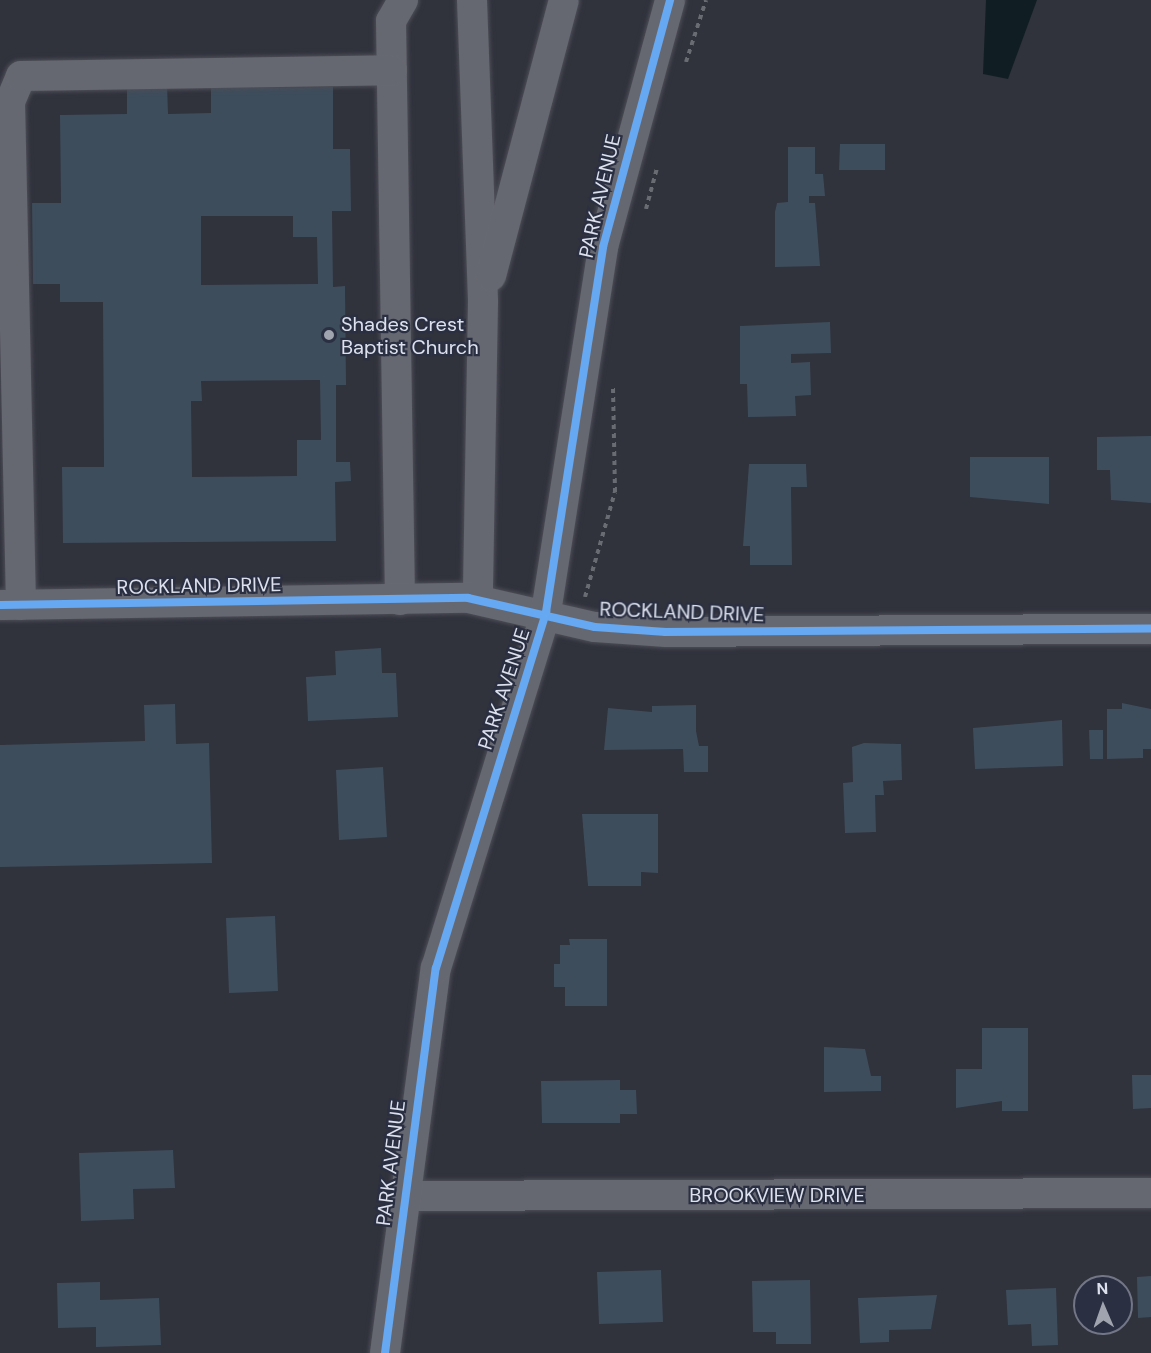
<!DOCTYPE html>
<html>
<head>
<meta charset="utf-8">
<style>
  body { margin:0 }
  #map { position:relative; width:1151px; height:1353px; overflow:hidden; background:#30323c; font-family:"DM Sans",sans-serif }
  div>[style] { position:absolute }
  .water>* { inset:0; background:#101e23 }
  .building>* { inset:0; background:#3e4d5c }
  .path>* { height:4px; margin-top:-2px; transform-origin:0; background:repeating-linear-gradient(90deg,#6a6c73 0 4.5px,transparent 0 9px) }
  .roads { filter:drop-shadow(0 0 2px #4d4e57) drop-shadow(0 0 2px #4d4e57) }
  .minor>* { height:30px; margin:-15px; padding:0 15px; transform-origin:15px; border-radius:15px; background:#666871 }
  .cycleway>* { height:8px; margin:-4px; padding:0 4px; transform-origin:4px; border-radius:4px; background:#66a8f1 }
  .dots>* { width:16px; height:16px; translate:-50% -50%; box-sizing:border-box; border:3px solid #2a2f42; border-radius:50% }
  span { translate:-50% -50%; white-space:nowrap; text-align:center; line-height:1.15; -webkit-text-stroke:4.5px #2a2f42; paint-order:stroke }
  .street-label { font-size:20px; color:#dde1ed }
  .poi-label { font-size:20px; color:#dde1ed }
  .left { translate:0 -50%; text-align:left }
  .north { position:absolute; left:1073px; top:1275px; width:60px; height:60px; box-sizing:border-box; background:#2a2f42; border:2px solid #727686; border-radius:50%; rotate:358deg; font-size:16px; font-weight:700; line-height:24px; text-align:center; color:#dde1ed }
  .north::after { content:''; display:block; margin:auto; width:21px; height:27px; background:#a0a4af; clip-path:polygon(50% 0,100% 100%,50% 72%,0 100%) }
</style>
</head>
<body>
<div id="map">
  <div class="water">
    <div style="clip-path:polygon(986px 0,1037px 0,1008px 79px,983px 74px)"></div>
  </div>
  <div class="building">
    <div style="clip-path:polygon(evenodd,127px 83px,167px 83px,168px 114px,211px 113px,211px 88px,333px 87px,333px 149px,350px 149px,351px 211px,332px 211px,333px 287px,345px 286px,346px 385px,336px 385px,336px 462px,350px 462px,351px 481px,335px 482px,336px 541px,63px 543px,62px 467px,104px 467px,103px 302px,60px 302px,60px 284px,33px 284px,32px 203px,61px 203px,60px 115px,127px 114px,127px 83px,201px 216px,293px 216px,293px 237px,317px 237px,318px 284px,201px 285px,201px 216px,127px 83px,320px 380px,321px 440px,297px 440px,297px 476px,192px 477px,191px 401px,202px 401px,201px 381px,320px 380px)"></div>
    <div style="clip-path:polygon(840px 144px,885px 144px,885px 170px,839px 170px)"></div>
    <div style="clip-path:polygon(788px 147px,815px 147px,815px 174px,823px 174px,825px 196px,809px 196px,809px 203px,815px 203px,820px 266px,775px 267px,775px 212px,777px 203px,788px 202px)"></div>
    <div style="clip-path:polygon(830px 322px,831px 353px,791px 354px,791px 363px,810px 362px,811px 395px,795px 396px,796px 416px,748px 417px,747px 384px,740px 384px,740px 326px)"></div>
    <div style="clip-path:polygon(1151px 436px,1151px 503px,1111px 500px,1110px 470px,1097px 470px,1097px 437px)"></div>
    <div style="clip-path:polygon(970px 457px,1049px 457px,1049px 504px,970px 497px)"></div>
    <div style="clip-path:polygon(749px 464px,806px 464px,807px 487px,791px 487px,792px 565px,750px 565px,750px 546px,743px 546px)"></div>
    <div style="clip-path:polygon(381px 648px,382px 673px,396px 673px,398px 717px,308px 721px,306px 677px,336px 675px,335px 651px)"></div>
    <div style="clip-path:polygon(1122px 703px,1151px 709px,1151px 749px,1143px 749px,1143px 758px,1107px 759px,1107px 709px,1122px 709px)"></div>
    <div style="clip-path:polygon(175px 704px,176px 744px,209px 743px,212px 863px,0 867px,0 745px,145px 741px,144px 705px)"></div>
    <div style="clip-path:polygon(696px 705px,696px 731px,699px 746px,708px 746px,708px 772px,684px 772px,683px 749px,604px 750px,608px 708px,652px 712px,652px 706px)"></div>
    <div style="clip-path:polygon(1062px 720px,1063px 766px,975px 769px,973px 728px)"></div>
    <div style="clip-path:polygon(1089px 730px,1103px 730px,1103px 759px,1090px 759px)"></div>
    <div style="clip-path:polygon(864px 743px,901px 744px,902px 780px,883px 781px,884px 795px,875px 795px,876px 832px,845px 833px,843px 783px,853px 782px,852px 747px)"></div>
    <div style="clip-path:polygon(383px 767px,387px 837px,339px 840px,336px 770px)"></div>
    <div style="clip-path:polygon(582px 814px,658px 814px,658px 873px,641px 872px,641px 886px,588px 886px)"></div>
    <div style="clip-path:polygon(275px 916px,278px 991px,229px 993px,226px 918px)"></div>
    <div style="clip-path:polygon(569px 939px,607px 939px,607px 1006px,565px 1006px,565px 987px,554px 987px,554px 964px,560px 964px,560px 945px,570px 945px)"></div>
    <div style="clip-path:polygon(982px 1028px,1028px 1028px,1028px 1111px,1002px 1111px,1002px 1101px,956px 1108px,956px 1069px,982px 1069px)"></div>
    <div style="clip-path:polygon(824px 1047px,865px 1049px,871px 1076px,881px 1076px,881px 1091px,824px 1092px)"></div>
    <div style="clip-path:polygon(1132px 1075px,1151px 1075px,1151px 1108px,1133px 1109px)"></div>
    <div style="clip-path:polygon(620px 1080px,620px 1090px,636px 1090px,637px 1114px,620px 1114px,620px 1123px,542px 1123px,541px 1081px)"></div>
    <div style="clip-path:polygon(173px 1150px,175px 1188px,133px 1189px,134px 1219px,81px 1221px,79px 1153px)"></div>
    <div style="clip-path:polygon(661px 1270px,663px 1322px,599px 1324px,597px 1272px)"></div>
    <div style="clip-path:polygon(1151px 1276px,1151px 1317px,1138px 1318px,1137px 1277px)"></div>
    <div style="clip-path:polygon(810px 1280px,811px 1344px,776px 1344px,776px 1332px,753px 1332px,752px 1281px)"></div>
    <div style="clip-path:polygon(100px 1282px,100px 1300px,159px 1298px,161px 1345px,96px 1347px,96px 1327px,58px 1328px,57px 1283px)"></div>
    <div style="clip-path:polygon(1056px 1288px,1058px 1345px,1032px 1346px,1031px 1324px,1008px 1325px,1006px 1290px)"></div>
    <div style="clip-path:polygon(937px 1295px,931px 1329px,889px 1330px,889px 1342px,860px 1343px,858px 1298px)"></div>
  </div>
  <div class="path">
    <div style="left:686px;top:62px;width:65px;rotate:-72.1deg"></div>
    <div style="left:646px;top:209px;width:42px;rotate:-75deg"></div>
    <div style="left:585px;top:597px;width:109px;rotate:-74.1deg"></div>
    <div style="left:615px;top:492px;width:105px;rotate:-91.1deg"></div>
  </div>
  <div class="roads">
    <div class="minor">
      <div style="left:472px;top:0;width:302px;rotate:87.9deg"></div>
      <div style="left:483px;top:302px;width:297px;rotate:91deg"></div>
      <div style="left:491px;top:276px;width:285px;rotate:-75.2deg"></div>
      <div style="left:400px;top:600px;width:579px;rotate:-90.89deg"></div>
      <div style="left:391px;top:21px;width:24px;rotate:-60deg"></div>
      <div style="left:0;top:605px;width:468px;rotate:-0.9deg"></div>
      <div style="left:468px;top:598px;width:130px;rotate:12.9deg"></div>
      <div style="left:595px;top:627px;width:71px;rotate:4deg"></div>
      <div style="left:666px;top:632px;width:485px;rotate:-0.4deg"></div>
      <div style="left:21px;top:605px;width:503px;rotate:-91.25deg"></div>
      <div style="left:10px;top:102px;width:28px;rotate:-67deg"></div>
      <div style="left:21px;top:76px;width:371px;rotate:-0.9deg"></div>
      <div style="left:403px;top:1196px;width:748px;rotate:-0.23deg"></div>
      <div style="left:385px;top:1353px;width:388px;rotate:-82.5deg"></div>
      <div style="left:436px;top:968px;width:373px;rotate:-72.8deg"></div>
      <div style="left:546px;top:612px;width:369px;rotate:-81.1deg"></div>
      <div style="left:603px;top:247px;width:256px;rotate:-74.8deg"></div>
    </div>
  </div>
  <div class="cycleway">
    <div style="left:0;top:605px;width:468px;rotate:-0.9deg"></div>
    <div style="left:468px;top:598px;width:130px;rotate:12.9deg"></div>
    <div style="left:595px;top:627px;width:71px;rotate:4deg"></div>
    <div style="left:666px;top:632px;width:485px;rotate:-0.4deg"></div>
    <div style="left:385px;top:1353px;width:388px;rotate:-82.5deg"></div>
    <div style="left:436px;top:968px;width:373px;rotate:-72.8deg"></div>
    <div style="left:546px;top:612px;width:369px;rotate:-81.1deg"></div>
    <div style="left:603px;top:247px;width:256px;rotate:-74.8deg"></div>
  </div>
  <div class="dots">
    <div style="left:329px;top:335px;background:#a0a4af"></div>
  </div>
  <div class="street-label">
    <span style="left:600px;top:196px;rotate:-77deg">PARK AVENUE</span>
    <span style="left:199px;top:586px;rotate:-1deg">ROCKLAND DRIVE</span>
    <span style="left:682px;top:612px;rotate:2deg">ROCKLAND DRIVE</span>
    <span style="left:504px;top:689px;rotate:-72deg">PARK AVENUE</span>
    <span style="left:391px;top:1163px;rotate:-83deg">PARK AVENUE</span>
    <span style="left:777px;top:1195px">BROOKVIEW DRIVE</span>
  </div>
  <div class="poi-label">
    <span class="left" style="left:341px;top:336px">Shades Crest<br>Baptist Church</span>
  </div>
  <div class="north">N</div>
</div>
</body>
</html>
